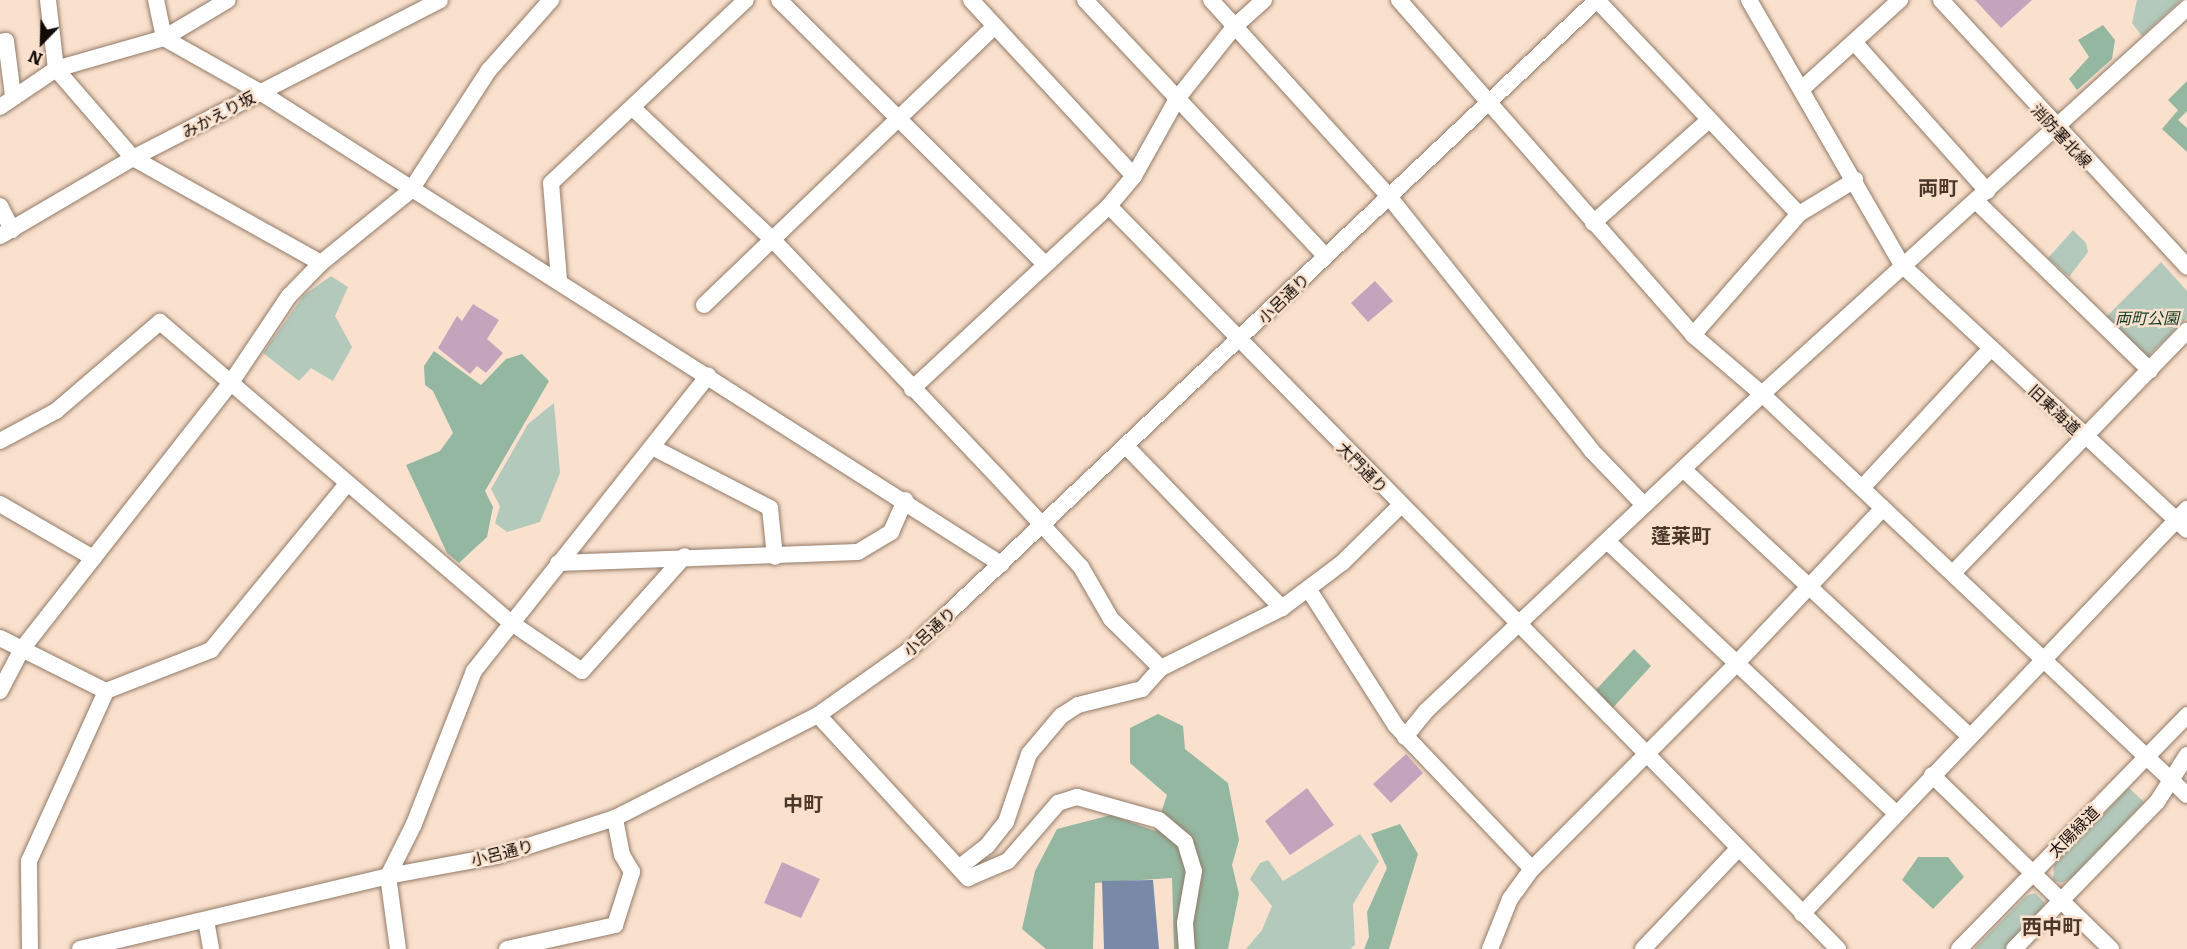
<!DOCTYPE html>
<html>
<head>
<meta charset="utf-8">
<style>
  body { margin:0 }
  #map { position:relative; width:2187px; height:949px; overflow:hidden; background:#fae1cd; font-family:Literata,"Noto Sans JP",serif }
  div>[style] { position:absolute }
  .green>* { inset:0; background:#b3c9bb }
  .forest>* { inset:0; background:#94b7a1 }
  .water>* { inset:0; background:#798aa8 }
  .building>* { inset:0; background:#c3a4bd }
  .roads { filter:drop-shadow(0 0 2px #917a68) drop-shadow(0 0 2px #917a68) }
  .minor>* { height:16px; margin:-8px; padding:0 8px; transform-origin:8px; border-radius:8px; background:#fff }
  span { translate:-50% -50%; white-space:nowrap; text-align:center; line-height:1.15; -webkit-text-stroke:5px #fae1cd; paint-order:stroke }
  .street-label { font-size:16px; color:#120a05 }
  .park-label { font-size:16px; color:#103c25; font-style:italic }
  .quarter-label { font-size:20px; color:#4c3828; font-weight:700 }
  .north { position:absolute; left:12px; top:12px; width:60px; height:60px; -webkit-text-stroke:4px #fae1cd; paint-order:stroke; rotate:203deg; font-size:16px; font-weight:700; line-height:24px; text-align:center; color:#120a05 }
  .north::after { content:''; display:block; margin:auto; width:21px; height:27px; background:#120a05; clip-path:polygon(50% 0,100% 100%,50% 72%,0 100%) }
</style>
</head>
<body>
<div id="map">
  <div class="green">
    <div style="clip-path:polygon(2137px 0,2181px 0,2142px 36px,2132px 23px)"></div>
    <div style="clip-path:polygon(2073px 230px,2086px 243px,2088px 252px,2069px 277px,2048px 258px)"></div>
    <div style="clip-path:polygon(2161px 262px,2187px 291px,2187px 318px,2146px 358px,2105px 318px)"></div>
    <div style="clip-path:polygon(331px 276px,348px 287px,335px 316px,352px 347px,333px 381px,311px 368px,299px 381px,263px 353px,304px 295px)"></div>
    <div style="clip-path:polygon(554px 403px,560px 473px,540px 522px,507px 532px,495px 523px,500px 506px,491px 489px,528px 424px)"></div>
    <div style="clip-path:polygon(2129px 788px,2144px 802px,2072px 878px,2062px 883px,2053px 880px,2054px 865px)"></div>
    <div style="clip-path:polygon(1360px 834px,1379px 861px,1353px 904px,1355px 945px,1350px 949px,1246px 949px,1262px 930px,1272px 906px,1250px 879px,1260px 863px,1268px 860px,1283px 881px)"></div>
    <div style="clip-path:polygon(2035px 893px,2045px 903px,2042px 911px,2007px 949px,1974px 949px,2026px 896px)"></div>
  </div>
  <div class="forest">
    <div style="clip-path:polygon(2103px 25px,2115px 40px,2112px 59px,2077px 90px,2069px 79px,2089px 57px,2078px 40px)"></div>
    <div style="clip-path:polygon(2187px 81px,2187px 111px,2178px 120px,2187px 128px,2187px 152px,2162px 129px,2178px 110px,2168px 100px)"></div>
    <div style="clip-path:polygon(434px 351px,481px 385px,506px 359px,522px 354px,549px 381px,485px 491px,493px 507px,487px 537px,459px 563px,447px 553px,406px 465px,440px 451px,453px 433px,433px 391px,425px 385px,424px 366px)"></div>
    <div style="clip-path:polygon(1634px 649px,1651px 666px,1610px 711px,1593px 693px)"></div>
    <div style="clip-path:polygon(1158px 714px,1183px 726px,1185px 749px,1228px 783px,1239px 840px,1232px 865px,1239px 894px,1228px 949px,1174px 949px,1172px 878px,1095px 883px,1093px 949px,1046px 949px,1022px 929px,1035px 871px,1057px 829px,1111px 815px,1155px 831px,1167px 795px,1130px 763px,1130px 728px)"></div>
    <div style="clip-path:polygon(1400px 824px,1418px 854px,1389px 949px,1364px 949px,1369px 937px,1367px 912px,1387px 868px,1371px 834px)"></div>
    <div style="clip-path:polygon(1918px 857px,1948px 857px,1964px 877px,1933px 909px,1902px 880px)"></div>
  </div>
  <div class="water">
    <div style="clip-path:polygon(1153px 880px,1159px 949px,1104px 949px,1102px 881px)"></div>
  </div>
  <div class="building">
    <div style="clip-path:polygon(1975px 0,2032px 0,2001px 28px)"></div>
    <div style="clip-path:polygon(1375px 281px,1393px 301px,1368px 322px,1351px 303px)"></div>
    <div style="clip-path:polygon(473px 304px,499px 320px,487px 339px,503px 353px,486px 373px,477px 366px,470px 374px,438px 348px,457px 316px,462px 321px)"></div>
    <div style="clip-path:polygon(1406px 754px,1423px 773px,1391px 803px,1373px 784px)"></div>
    <div style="clip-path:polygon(1307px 788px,1334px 825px,1290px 855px,1265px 821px)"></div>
    <div style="clip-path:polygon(782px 862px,820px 879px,801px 918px,764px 903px)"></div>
  </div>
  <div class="roads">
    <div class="minor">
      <div style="left:48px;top:0;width:69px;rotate:83.4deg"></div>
      <div style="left:56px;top:69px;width:118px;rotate:49.1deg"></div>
      <div style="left:133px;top:158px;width:215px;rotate:29.2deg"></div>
      <div style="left:156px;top:0;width:39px;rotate:78deg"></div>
      <div style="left:164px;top:38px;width:110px;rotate:29.4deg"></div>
      <div style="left:260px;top:92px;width:879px;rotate:32.5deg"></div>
      <div style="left:779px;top:0;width:373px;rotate:44.8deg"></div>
      <div style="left:971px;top:0;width:240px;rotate:47.2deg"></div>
      <div style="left:1085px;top:0;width:351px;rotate:46.8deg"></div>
      <div style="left:1211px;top:0;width:262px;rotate:47.8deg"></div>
      <div style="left:1387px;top:194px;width:327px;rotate:51.4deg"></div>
      <div style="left:1591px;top:450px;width:76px;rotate:46.1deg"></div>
      <div style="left:1264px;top:0;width:39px;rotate:138deg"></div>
      <div style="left:1235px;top:26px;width:93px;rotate:128.5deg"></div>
      <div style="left:1177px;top:99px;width:88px;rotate:119.2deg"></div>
      <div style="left:1134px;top:176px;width:39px;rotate:130deg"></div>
      <div style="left:1109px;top:206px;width:1041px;rotate:45.54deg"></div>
      <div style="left:1399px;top:0;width:446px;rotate:48.7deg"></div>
      <div style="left:1693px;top:335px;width:91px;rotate:40.5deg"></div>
      <div style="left:1762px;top:394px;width:584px;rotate:43.34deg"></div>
      <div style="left:1597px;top:0;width:294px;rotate:46.7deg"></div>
      <div style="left:1749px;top:0;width:306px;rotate:60deg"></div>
      <div style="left:1902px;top:265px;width:389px;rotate:42.9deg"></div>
      <div style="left:1941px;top:0;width:363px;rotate:47.3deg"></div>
      <div style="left:0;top:42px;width:6px;rotate:-9deg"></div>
      <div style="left:6px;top:41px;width:55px;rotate:82.7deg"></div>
      <div style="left:1854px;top:42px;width:200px;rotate:48.2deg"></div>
      <div style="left:1804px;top:87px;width:130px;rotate:-42.2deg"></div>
      <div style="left:0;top:107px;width:68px;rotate:-34.2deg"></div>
      <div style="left:56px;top:69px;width:112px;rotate:-16deg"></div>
      <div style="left:164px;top:38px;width:74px;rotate:-30.7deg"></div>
      <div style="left:635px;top:110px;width:190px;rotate:43.3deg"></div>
      <div style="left:773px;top:240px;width:325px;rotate:46.5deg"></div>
      <div style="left:997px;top:476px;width:124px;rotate:47.3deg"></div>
      <div style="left:1081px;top:567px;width:60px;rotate:60deg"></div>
      <div style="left:1111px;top:619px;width:70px;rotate:44.4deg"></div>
      <div style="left:1976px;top:201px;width:243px;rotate:44.2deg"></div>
      <div style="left:0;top:206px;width:27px;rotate:63deg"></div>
      <div style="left:1593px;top:223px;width:155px;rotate:-41.6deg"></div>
      <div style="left:0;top:236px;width:154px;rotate:-30.4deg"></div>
      <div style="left:133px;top:158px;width:345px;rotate:-27.2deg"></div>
      <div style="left:559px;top:280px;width:97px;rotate:-94.7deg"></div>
      <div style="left:551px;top:183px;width:267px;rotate:-43.2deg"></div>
      <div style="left:704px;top:305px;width:402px;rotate:-43.8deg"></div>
      <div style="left:1693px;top:335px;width:161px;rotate:-48.8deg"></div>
      <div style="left:1799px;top:214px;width:66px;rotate:-31.3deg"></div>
      <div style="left:912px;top:389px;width:269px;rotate:-42.9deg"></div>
      <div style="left:0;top:441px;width:64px;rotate:-28.2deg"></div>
      <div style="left:56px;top:411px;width:137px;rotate:-40.6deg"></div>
      <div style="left:160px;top:322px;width:461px;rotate:40.6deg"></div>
      <div style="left:510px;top:622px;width:87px;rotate:34.2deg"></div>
      <div style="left:582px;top:671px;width:154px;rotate:-48.2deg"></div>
      <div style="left:1126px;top:446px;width:225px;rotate:46.1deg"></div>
      <div style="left:652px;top:447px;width:133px;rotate:27.3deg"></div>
      <div style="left:770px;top:508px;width:49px;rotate:84.2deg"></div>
      <div style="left:1683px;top:469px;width:391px;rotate:43deg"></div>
      <div style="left:1862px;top:488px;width:190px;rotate:-47.3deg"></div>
      <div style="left:0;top:504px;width:108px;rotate:30.1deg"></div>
      <div style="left:1607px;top:541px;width:397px;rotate:43.3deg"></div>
      <div style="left:558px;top:563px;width:300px;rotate:-2.1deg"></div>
      <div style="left:858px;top:552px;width:39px;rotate:-31deg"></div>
      <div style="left:891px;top:532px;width:35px;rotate:-66deg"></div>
      <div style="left:1953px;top:573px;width:337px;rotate:-46deg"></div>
      <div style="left:1309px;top:590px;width:161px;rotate:57.4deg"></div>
      <div style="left:1396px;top:726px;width:197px;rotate:46.4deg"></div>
      <div style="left:0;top:638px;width:119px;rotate:26.6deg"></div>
      <div style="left:0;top:691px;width:47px;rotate:-62.4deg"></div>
      <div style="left:22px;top:649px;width:337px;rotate:-51.9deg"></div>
      <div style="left:230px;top:384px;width:106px;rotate:-56.2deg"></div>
      <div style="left:289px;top:296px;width:46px;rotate:-45.9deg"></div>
      <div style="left:321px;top:263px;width:116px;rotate:-39deg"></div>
      <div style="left:411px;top:190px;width:143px;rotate:-57deg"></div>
      <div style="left:489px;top:70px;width:94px;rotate:-48.5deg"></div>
      <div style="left:818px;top:715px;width:222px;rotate:47.4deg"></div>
      <div style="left:968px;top:878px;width:43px;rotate:-23deg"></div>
      <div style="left:1008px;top:861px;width:77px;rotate:-49.2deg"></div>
      <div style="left:1058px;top:803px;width:20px;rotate:-18deg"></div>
      <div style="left:1077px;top:797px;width:85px;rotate:15.7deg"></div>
      <div style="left:1159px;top:820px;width:34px;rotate:40deg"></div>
      <div style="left:1185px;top:842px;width:30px;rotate:73deg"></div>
      <div style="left:1194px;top:871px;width:53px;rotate:99.8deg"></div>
      <div style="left:1185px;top:923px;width:26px;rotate:86deg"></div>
      <div style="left:1405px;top:737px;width:33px;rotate:-51deg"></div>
      <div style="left:1426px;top:711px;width:462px;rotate:-43.3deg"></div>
      <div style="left:1762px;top:394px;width:574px;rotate:-42.25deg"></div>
      <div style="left:1932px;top:775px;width:250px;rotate:44.2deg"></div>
      <div style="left:961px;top:866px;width:33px;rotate:-38deg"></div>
      <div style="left:987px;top:846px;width:31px;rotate:-52deg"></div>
      <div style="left:1006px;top:822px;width:72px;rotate:-71.3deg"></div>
      <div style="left:1029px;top:754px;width:50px;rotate:-49.9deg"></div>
      <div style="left:1061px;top:716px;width:20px;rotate:-33deg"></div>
      <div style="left:1078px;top:705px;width:66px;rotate:-14deg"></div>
      <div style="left:1142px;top:689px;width:28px;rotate:-48deg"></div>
      <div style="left:1161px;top:668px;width:135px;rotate:-26.4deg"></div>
      <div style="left:1282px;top:608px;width:75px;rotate:-36.9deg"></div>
      <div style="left:1342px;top:563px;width:83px;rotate:-44.5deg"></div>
      <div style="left:1802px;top:914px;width:559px;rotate:-46.45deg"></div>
      <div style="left:206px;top:920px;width:29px;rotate:80deg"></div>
      <div style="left:30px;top:949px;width:88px;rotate:-90.7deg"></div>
      <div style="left:29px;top:861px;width:187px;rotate:-65.6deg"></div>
      <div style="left:106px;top:691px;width:113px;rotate:-21.3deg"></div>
      <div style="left:211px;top:650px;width:213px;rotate:-50.7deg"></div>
      <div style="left:80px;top:949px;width:317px;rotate:-13.3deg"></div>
      <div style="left:388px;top:876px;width:111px;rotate:-10.4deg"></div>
      <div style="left:497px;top:856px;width:52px;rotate:-17.7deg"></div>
      <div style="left:547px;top:840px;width:71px;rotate:-17.9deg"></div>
      <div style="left:615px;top:818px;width:228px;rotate:-26.9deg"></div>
      <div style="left:818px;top:715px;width:109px;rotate:-35.3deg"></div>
      <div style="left:907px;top:652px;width:949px;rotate:-43.38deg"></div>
      <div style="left:398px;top:949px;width:74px;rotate:-97.8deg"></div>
      <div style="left:388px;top:876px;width:58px;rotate:-63.4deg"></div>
      <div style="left:414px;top:824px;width:164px;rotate:-68.6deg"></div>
      <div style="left:474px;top:671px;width:377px;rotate:-51.6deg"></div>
      <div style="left:507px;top:949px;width:111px;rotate:-12.5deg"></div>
      <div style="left:615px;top:925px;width:56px;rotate:-72.2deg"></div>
      <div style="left:632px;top:872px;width:20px;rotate:-120deg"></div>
      <div style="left:622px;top:855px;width:38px;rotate:-101deg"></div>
      <div style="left:1490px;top:949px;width:54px;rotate:-68.2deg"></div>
      <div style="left:1510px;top:899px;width:37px;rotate:-54deg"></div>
      <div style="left:1532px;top:869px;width:291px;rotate:-45.1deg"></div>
      <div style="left:1737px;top:663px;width:213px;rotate:-46.7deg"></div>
      <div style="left:1643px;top:949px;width:139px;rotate:-46.5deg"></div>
      <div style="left:1959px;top:949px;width:327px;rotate:-45.7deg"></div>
      <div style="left:2014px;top:949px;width:205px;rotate:-45.8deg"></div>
      <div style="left:2157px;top:802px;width:56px;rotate:-57.4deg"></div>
    </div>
  </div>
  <div class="street-label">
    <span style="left:218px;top:114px;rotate:-28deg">みかえり坂</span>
    <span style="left:2062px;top:135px;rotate:47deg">消防署北線</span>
    <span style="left:1283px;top:298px;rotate:-44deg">小呂通り</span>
    <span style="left:2055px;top:409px;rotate:43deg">旧東海道</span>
    <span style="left:1363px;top:467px;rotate:46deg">大門通り</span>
    <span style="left:929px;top:631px;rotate:-42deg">小呂通り</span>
    <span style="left:2073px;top:831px;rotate:-45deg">太陽緑道</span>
    <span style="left:502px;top:852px;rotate:-14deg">小呂通り</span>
  </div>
  <div class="park-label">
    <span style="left:2147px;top:317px">両町公園</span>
  </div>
  <div class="quarter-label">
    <span style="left:1938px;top:186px">両町</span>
    <span style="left:1681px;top:534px">蓬莱町</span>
    <span style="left:803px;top:802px">中町</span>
    <span style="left:2052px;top:925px">西中町</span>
  </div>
  <div class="north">N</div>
</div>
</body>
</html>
